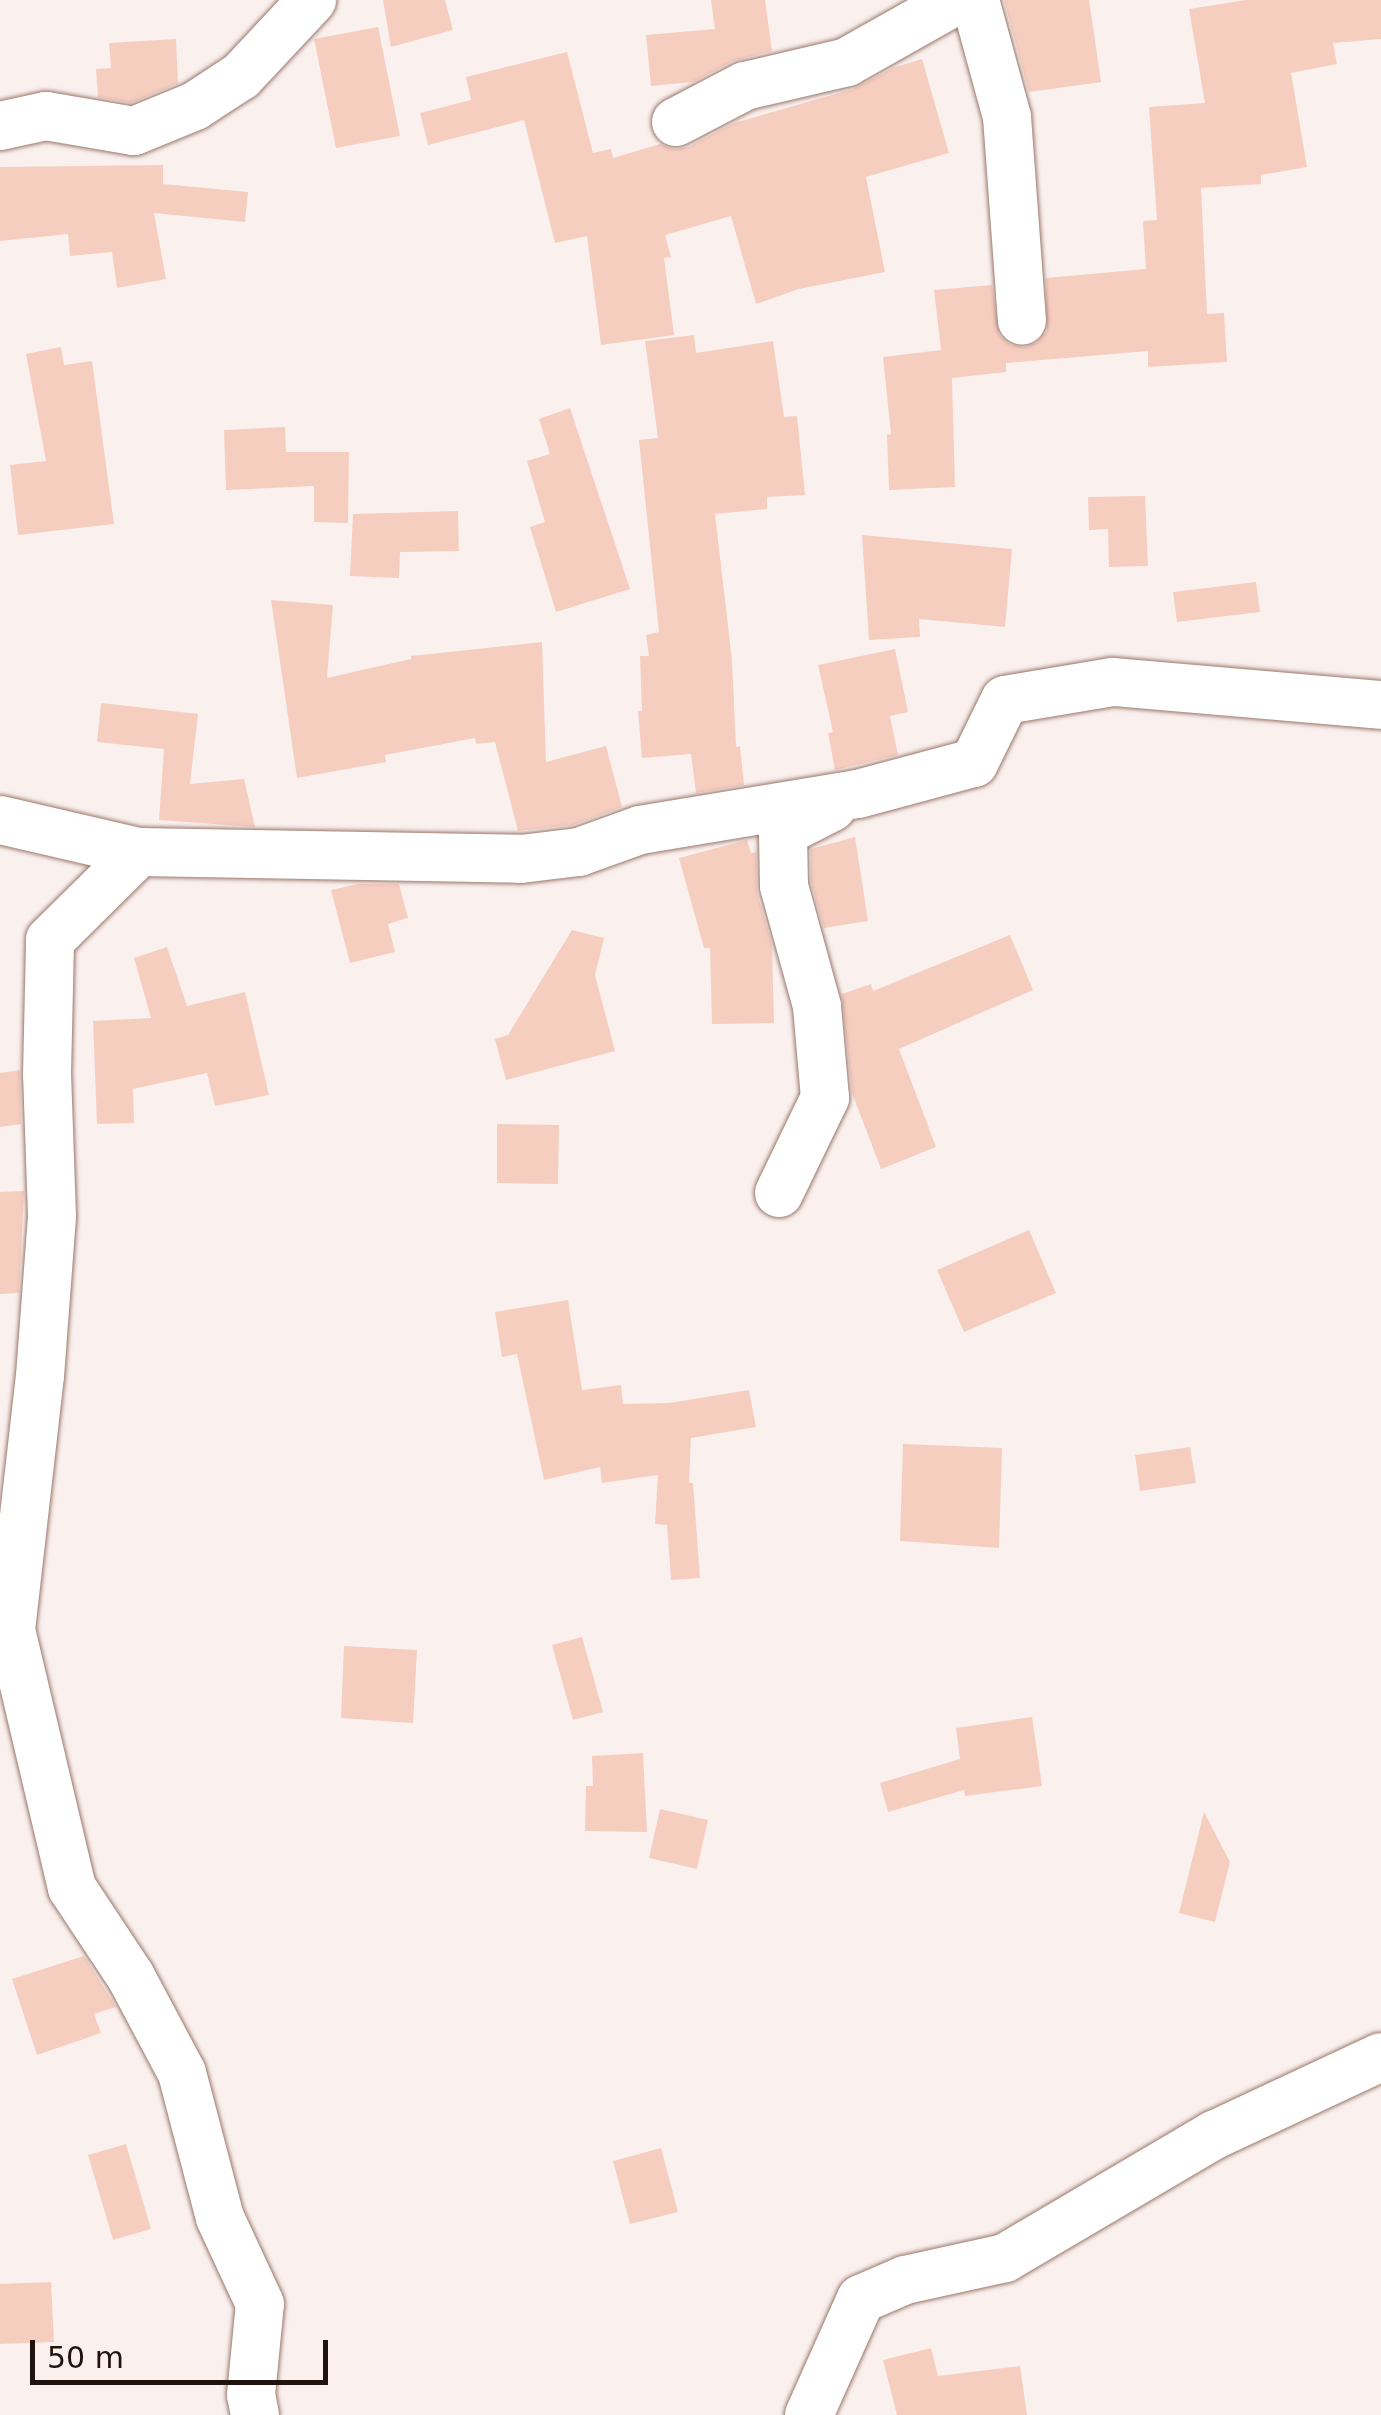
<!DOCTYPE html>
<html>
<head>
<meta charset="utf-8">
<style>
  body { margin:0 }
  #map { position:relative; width:1381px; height:2415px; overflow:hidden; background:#faf1ef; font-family:"DejaVu Sans",sans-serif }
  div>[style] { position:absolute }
  .building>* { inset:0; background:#f6cec0 }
  .roads { filter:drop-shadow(0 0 2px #9b776a) drop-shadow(0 0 2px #9b776a) }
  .minor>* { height:48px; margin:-24px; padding:0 24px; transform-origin:24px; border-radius:24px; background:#fff }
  span { translate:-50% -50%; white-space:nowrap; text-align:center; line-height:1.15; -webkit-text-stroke:9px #faf1ef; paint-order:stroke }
  .scale { position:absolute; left:30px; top:2340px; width:298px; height:45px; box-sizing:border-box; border:5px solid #20120d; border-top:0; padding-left:12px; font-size:30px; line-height:35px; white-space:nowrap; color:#20120d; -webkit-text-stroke:8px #faf1ef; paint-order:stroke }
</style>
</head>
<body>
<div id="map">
  <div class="building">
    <div style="clip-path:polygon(383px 0,445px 0,453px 30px,391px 47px)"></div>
    <div style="clip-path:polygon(711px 0,765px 0,772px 51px,733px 61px,693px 82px,651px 86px,646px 35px,715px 29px)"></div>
    <div style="clip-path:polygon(1004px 0,1089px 0,1101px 82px,1029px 92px)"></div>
    <div style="clip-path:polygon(1246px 0,1381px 0,1381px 39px,1333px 43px,1337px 64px,1291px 73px,1307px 167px,1261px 175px,1261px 184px,1201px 188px,1207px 314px,1224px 313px,1227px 362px,1148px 367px,1148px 351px,1006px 363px,1006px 372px,952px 378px,955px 487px,889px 490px,887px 435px,891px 434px,883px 357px,941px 350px,934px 290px,992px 285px,999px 335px,1011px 345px,1025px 347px,1038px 342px,1047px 331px,1046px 278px,1146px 269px,1143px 221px,1157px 220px,1149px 107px,1205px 103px,1189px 9px)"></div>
    <div style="clip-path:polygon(378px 27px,400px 136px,336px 148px,314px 39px)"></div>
    <div style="clip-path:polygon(176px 39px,178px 83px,131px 103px,98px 97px,96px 69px,111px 68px,109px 43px)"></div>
    <div style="clip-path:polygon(567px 52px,593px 153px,611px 149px,613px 158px,660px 144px,674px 149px,688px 147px,734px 123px,853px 89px,893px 68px,922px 59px,949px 153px,866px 177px,885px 272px,799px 289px,756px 304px,731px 216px,665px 235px,671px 257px,664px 258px,674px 335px,601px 345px,587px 236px,555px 243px,524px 120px,428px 145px,420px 113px,471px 100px,466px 77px)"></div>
    <div style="clip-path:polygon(163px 165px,163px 184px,248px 192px,245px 222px,154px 213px,166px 279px,117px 288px,112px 252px,70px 256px,68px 234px,0 241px,0 167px)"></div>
    <div style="clip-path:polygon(694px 335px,696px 353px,773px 341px,784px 417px,797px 416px,805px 495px,767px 497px,767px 509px,715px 514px,732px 660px,736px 747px,740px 746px,744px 785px,696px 793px,691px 754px,642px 758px,638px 711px,642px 711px,640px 656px,649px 656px,646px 635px,659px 632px,639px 440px,658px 438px,645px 341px)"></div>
    <div style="clip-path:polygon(61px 347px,64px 365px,92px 361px,114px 524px,18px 535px,10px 465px,46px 461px,26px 354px)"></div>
    <div style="clip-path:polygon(570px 408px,630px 589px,556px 612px,530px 527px,545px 522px,527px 461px,550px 454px,539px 419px)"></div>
    <div style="clip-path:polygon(285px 427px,286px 452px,349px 452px,348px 523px,314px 522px,314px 486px,226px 490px,224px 430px)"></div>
    <div style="clip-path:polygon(1145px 496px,1148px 566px,1109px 567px,1108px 529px,1089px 530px,1088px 497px)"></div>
    <div style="clip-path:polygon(458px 511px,459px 551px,400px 552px,399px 578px,350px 576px,353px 514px)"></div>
    <div style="clip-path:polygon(862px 535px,1012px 549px,1005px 627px,919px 619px,920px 637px,869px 640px)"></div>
    <div style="clip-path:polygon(1256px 582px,1260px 612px,1177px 622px,1173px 592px)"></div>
    <div style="clip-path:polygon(271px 600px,333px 605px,327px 678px,411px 659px,411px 656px,542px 642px,546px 762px,606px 746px,622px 807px,573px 825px,518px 831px,495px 742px,476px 744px,475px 738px,385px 755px,386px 762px,297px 778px)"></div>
    <div style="clip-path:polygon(895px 649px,908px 712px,890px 716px,898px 755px,835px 770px,828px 733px,833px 732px,818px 665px)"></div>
    <div style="clip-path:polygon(101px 703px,198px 714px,190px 784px,244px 779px,255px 827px,159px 820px,164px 749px,97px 742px)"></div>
    <div style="clip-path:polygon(855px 837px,868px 921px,824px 928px,811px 882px,811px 849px)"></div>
    <div style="clip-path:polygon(747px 840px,751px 853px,756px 852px,757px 893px,772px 945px,774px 1023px,712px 1024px,710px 948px,704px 948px,679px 858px)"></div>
    <div style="clip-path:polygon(358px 884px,399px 884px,408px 918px,388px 924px,395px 952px,350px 963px,331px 890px)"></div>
    <div style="clip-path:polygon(572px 930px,604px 938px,595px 975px,615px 1051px,506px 1080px,495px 1039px,508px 1035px)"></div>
    <div style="clip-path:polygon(1010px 935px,1033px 990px,899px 1049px,936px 1147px,881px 1169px,852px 1093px,842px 994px,871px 984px,873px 991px)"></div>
    <div style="clip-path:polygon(167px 947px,187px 1006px,245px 992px,269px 1095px,215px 1106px,207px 1073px,133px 1089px,134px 1123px,97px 1124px,93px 1021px,151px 1018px,134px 958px)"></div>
    <div style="clip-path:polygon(20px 1070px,21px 1124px,0 1127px,0 1073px)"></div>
    <div style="clip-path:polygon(497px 1124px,559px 1125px,558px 1184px,497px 1183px)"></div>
    <div style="clip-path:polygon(24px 1191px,19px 1293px,0 1294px,0 1192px)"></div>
    <div style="clip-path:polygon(1029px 1230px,1056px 1293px,964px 1332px,937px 1270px)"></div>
    <div style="clip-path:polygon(568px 1300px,582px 1390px,621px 1385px,623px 1404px,669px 1403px,749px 1390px,756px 1427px,691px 1438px,689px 1483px,693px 1483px,700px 1578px,671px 1580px,667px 1525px,655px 1524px,658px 1475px,602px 1483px,600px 1467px,544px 1480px,517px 1354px,502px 1357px,495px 1312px)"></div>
    <div style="clip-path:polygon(903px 1444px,1002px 1448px,999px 1548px,900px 1541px)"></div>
    <div style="clip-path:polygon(1190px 1447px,1196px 1483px,1140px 1491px,1135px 1455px)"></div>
    <div style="clip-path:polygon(582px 1637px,603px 1712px,573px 1720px,552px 1645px)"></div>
    <div style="clip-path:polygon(344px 1646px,417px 1650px,413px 1723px,341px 1718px)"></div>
    <div style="clip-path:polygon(1032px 1717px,1042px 1786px,965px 1796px,964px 1790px,888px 1812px,880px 1783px,960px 1759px,956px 1728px)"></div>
    <div style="clip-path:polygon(643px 1753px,647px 1832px,585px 1831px,586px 1786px,593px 1786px,592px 1756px)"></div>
    <div style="clip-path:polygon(660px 1809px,708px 1820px,697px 1869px,649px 1858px)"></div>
    <div style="clip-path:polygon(1204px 1812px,1230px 1862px,1215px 1922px,1179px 1913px)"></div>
    <div style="clip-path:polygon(84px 1956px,116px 2007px,94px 2014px,101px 2033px,37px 2055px,12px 1979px)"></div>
    <div style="clip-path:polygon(126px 2144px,151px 2229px,113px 2240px,88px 2155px)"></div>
    <div style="clip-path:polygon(661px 2148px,678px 2212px,630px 2224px,613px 2161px)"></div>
    <div style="clip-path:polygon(51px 2282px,54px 2342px,0 2344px,0 2284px)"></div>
    <div style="clip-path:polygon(931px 2348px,938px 2376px,1020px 2366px,1027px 2415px,897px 2415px,883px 2360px)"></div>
  </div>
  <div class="roads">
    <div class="minor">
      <div style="left:975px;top:0;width:121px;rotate:74.7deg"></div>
      <div style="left:1007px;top:117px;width:204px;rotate:85.8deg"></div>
      <div style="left:676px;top:122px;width:78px;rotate:-27.6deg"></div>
      <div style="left:745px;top:86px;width:105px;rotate:-13.2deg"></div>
      <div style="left:847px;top:62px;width:126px;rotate:-29.4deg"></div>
      <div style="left:0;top:126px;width:47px;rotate:-12.3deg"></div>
      <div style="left:46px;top:116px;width:89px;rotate:9.7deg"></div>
      <div style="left:134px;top:131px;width:66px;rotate:-22.3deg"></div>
      <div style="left:195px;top:106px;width:55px;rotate:-33.1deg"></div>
      <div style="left:241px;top:76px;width:104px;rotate:-46.9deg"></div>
      <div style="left:0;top:820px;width:143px;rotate:13deg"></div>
      <div style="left:779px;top:1193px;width:106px;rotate:-64.2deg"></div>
      <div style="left:825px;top:1098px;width:92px;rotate:-95deg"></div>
      <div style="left:817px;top:1006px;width:124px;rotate:-105.4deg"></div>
      <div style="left:784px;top:886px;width:54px;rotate:-91.1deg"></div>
      <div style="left:783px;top:832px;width:55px;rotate:-27deg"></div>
      <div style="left:255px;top:2415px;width:20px;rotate:-101deg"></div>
      <div style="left:251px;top:2395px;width:91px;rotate:-84.4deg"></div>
      <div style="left:260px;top:2304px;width:95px;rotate:-114.9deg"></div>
      <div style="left:220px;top:2218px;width:150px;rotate:-104.7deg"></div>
      <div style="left:182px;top:2073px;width:109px;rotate:-118deg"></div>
      <div style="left:131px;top:1977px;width:107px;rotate:-123.5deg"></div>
      <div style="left:72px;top:1888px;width:265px;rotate:-103.3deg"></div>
      <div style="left:11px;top:1630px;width:256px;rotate:-83.5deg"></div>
      <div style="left:40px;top:1376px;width:160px;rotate:-85.7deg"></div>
      <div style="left:52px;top:1216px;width:141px;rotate:-92deg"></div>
      <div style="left:47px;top:1075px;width:135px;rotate:-88.7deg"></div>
      <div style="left:50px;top:940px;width:125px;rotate:-44.7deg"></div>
      <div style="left:139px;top:852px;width:382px;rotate:1deg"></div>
      <div style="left:521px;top:859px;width:58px;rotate:-6.9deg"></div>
      <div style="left:579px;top:852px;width:65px;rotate:-19.8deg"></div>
      <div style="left:640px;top:830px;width:221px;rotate:-9.4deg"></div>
      <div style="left:858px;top:794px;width:120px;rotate:-15deg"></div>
      <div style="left:974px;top:763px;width:70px;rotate:-63.8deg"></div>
      <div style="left:1005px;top:700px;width:109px;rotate:-9.5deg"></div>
      <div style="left:1113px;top:682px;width:269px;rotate:4.9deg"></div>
      <div style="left:809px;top:2415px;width:127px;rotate:-65.9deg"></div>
      <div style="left:861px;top:2299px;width:48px;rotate:-23.4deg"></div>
      <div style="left:905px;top:2280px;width:102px;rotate:-12.4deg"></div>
      <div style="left:1005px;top:2258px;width:243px;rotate:-30.5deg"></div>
      <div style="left:1214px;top:2135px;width:184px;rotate:-25deg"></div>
    </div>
  </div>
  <div class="scale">50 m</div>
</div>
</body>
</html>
